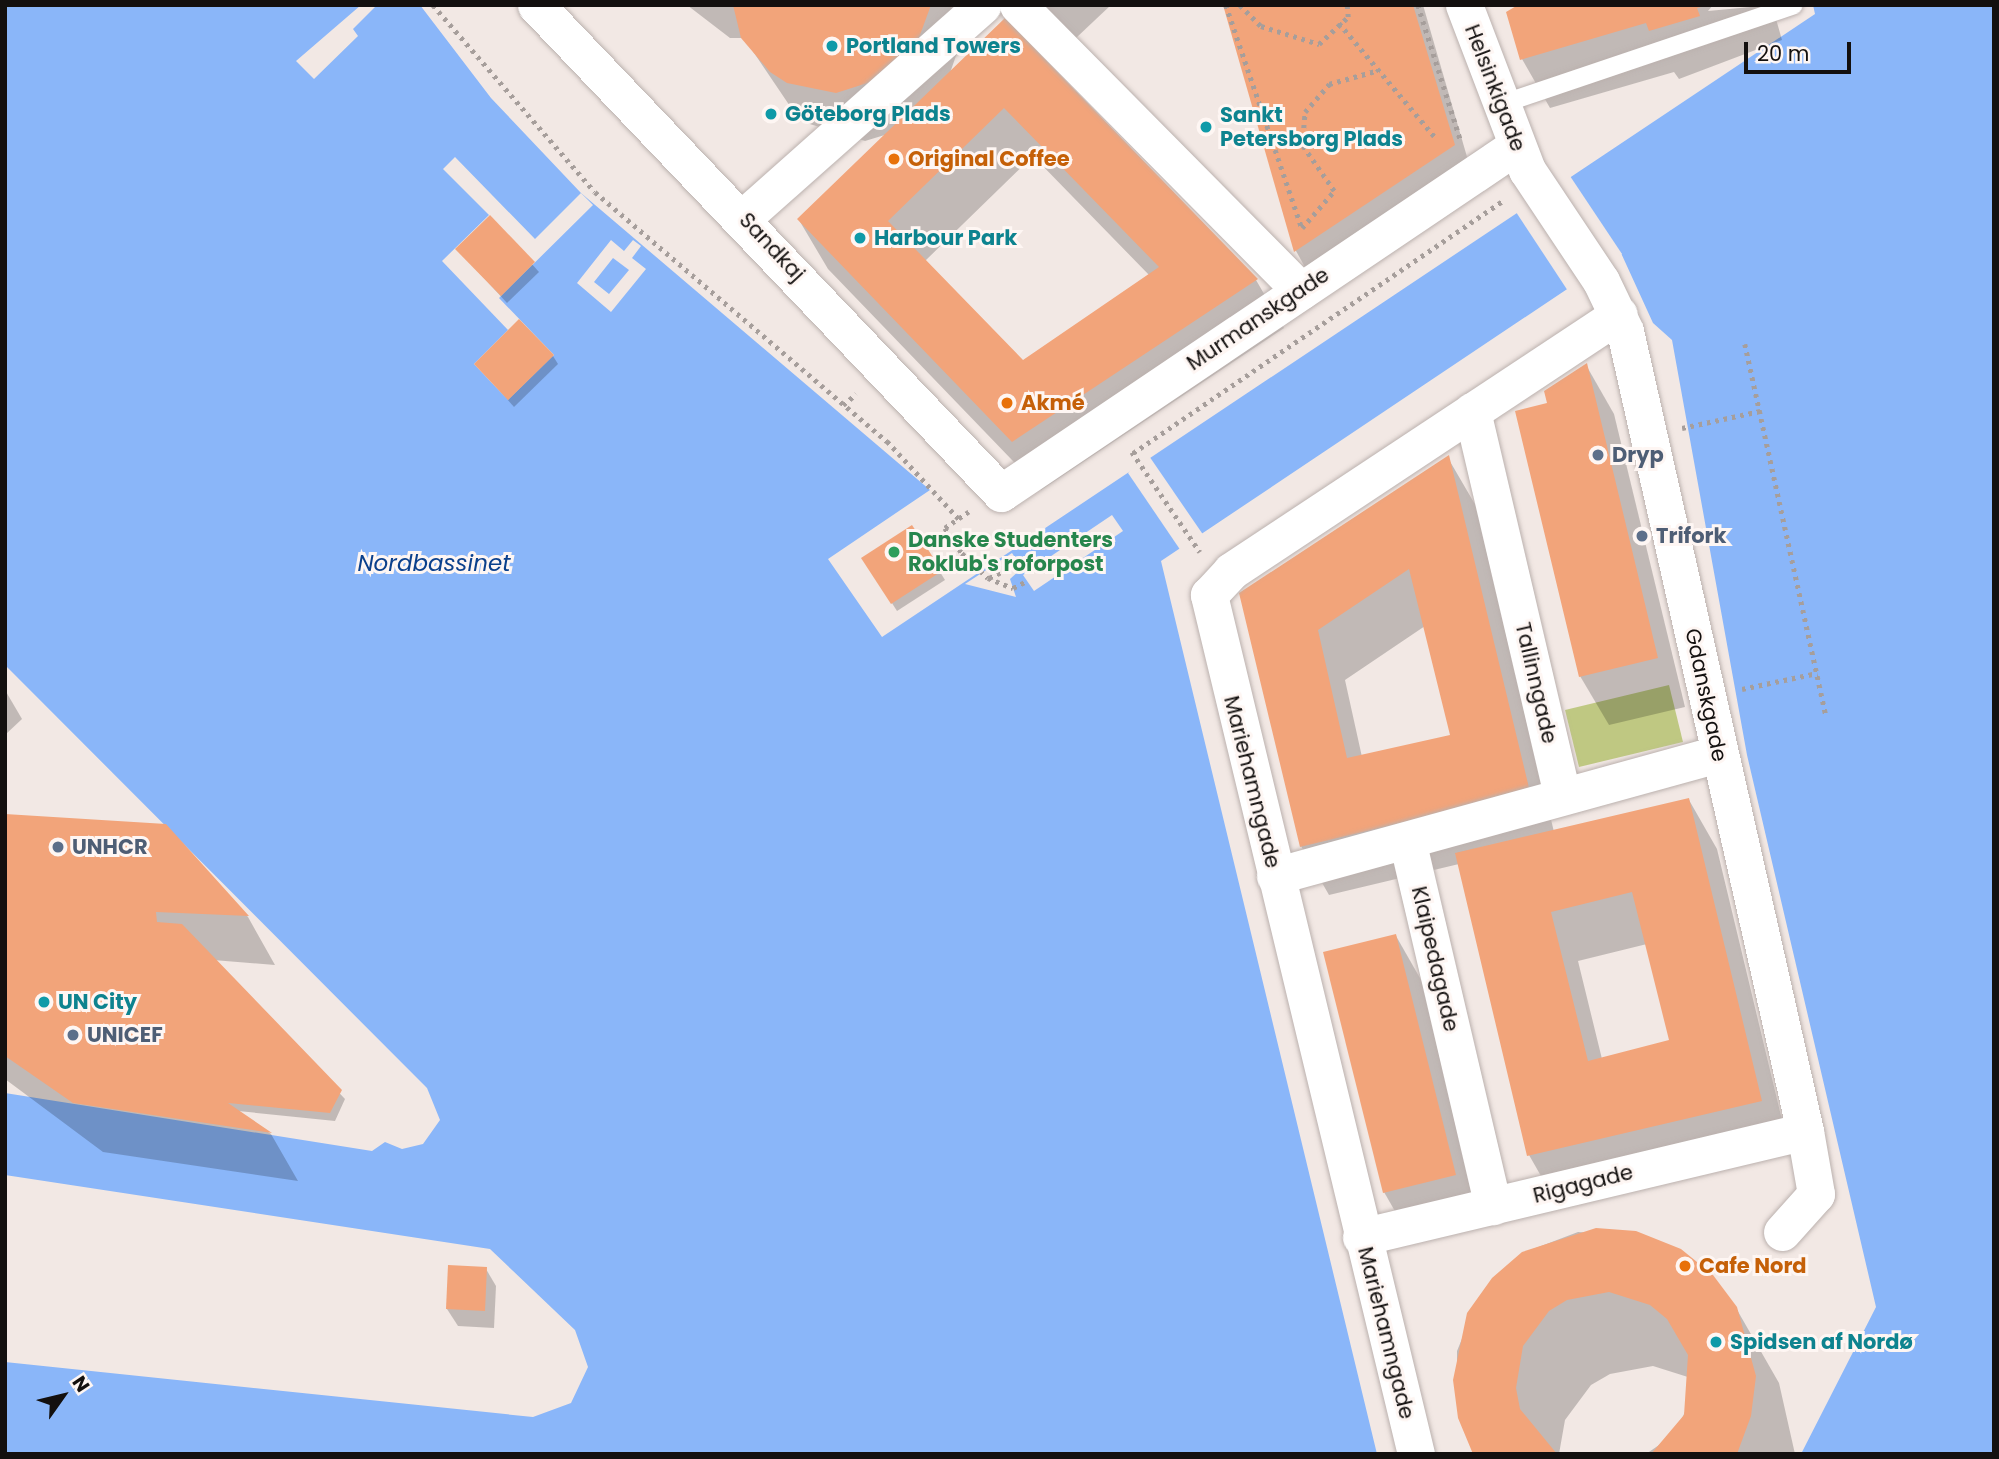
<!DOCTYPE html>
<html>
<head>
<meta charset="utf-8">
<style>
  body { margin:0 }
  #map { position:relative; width:1999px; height:1459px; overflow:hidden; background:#f2e8e4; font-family:Poppins,sans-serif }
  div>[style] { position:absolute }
  .green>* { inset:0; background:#bfc882 }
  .water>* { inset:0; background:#8ab6f9 }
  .pier>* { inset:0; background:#f2e8e4 }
  .shadow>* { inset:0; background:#0003 }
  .building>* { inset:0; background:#f2a47a }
  .path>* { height:4.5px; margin-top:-2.25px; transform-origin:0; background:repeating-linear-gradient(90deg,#a69e9b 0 3.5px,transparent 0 8.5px) }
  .roads { filter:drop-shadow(0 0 2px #bbb1ae) drop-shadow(0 0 2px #bbb1ae) }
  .lane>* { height:18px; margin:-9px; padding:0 9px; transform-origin:9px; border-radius:9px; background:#fff }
  .street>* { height:37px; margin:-18.5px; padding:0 18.5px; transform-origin:18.5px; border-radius:18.5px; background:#fff }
  .dots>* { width:19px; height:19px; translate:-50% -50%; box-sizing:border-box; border:4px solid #fef6f3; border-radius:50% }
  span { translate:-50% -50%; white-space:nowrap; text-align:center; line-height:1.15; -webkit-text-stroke:6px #fef6f3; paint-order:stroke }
  .culture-label { font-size:21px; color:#0d838f; font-weight:700 }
  .left { translate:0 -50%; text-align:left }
  .street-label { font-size:21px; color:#13100f }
  .food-label { font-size:21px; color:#c56008; font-weight:700 }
  .service-label { font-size:21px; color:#4e5e75; font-weight:700 }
  .leisure-label { font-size:21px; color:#27864d; font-weight:700 }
  .water-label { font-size:23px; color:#0b408c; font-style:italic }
  .frame { position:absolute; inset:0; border:7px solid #13100f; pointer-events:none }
  .north { position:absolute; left:28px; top:1361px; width:70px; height:70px; -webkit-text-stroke:5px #fef6f3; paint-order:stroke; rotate:56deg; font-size:19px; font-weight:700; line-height:28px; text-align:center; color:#13100f }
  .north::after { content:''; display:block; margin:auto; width:24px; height:32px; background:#13100f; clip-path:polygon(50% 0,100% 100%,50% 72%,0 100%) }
  .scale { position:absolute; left:1744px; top:42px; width:107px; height:32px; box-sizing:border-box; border:4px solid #13100f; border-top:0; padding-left:9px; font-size:21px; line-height:24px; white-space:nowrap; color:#13100f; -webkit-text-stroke:5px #fef6f3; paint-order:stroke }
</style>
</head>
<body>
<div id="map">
  <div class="green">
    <div style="clip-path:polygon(1669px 685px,1683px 742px,1579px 767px,1565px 710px)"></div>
  </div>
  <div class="water">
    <div style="clip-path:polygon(5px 5px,420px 5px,491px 98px,581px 193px,930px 490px,828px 559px,882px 637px,1815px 14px,1813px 5px,1994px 5px,1994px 1454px,1801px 1454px,1876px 1307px,1747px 755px,1672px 340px,1653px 323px,1621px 253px,1161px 561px,1377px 1454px,5px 1454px,5px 1362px,533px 1417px,571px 1403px,588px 1367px,575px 1330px,490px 1249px,5px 1175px,5px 1093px,372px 1151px,385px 1142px,402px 1149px,423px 1144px,440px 1120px,427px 1088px,5px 665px)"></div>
  </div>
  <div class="pier">
    <div style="clip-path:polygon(361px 5px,377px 5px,353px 29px,358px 36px,314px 79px,296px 61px)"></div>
    <div style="clip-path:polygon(455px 157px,535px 239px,581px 193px,593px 205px,499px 298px,554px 355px,508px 400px,474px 364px,508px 330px,442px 261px,489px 215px,443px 169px)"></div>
    <div style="clip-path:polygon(1570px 176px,1622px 254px,1568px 291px,1516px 212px)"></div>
    <div style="clip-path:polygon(evenodd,611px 240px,624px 251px,633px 240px,641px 246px,632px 258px,646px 269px,611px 312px,577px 283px,611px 240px,613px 258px,629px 270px,609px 294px,594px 282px,613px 258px)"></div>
    <div style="clip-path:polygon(1147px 453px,1204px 536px,1181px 551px,1128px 473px)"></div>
    <div style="clip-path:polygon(1112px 515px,1123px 531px,1034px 591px,1023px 575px)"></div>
    <div style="clip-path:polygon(1012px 553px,1022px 568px,1010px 579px,1016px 597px,965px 584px)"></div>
  </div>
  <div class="shadow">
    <div style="clip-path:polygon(evenodd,687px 5px,951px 5px,960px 44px,950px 73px,1005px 20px,1256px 280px,1284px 328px,1041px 490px,828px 269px,799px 220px,888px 134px,865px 141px,800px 121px,744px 38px,730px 38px,687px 5px,1033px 156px,1150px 276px,1023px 363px,925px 261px,1033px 156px)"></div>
    <div style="clip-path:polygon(1013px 5px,1111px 5px,1059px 54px)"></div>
    <div style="clip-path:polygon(1224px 5px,1423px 5px,1474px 181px,1315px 285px,1296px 251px)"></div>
    <div style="clip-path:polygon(1520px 5px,1713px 5px,1708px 11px,1772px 5px,1782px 40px,1679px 79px,1674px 72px,1550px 108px,1522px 59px)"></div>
    <div style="clip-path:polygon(490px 217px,539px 272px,507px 303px,457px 249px)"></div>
    <div style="clip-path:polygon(553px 356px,558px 364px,514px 407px,476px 364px)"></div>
    <div style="clip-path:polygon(1586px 365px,1614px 414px,1685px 707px,1609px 725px,1580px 676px,1549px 404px)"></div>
    <div style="clip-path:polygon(evenodd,1448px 458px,1476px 506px,1554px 832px,1689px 800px,1717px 849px,1789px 1149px,1557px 1204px,1529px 1155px,1459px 864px,1329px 895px,1301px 846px,1241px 593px,1448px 458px,1425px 626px,1452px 736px,1362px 757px,1345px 680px,1425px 626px,1448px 458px,1647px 944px,1671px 1041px,1602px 1059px,1578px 961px,1647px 944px)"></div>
    <div style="clip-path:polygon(869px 567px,940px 572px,945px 580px,897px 611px)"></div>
    <div style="clip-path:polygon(5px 690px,22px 719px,5px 735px)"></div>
    <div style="clip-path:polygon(5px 816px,165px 826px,248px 917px,275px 965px,213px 960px,345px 1099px,335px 1121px,238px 1111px,271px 1134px,298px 1181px,103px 1152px,5px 1079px)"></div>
    <div style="clip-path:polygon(1396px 936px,1424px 985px,1483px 1224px,1412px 1241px,1384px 1192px)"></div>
    <div style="clip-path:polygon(1578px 1232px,1629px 1235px,1736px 1308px,1779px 1383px,1795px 1454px,1646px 1454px,1675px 1434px,1692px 1396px,1691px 1378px,1653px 1366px,1610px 1374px,1591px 1385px,1565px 1420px,1559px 1454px,1476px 1454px,1457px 1408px,1457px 1351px,1479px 1297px,1523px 1253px)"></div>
    <div style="clip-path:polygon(486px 1269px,496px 1286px,494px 1328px,458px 1326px,447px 1309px)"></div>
  </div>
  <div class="building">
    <div style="clip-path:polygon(733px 5px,931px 5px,913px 54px,880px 79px,836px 93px,787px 83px,770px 72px,741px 38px)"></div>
    <div style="clip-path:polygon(1223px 5px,1413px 5px,1455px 145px,1294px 252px)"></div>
    <div style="clip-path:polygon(1518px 5px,1705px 5px,1705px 6px,1697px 8px,1700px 16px,1649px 31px,1646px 23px,1520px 60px,1506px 12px)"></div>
    <div style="clip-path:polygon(evenodd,1005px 18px,1258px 279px,1012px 442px,797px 219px,1005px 18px,1004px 108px,1159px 267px,1023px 360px,888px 221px,1004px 108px)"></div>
    <div style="clip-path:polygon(490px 215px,535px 262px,501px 296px,455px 249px)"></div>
    <div style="clip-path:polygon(519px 319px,554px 355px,508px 400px,474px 364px)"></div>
    <div style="clip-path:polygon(1587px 363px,1658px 658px,1579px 677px,1515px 411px,1547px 403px,1544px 391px)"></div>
    <div style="clip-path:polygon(evenodd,1449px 455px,1530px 792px,1300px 847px,1239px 593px,1449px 455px,1409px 569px,1450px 735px,1347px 758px,1318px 630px,1409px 569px)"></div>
    <div style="clip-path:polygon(912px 525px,942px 571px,891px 604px,861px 558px)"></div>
    <div style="clip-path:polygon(evenodd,1689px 798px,1762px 1101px,1527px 1156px,1455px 853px,1689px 798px,1632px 892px,1669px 1040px,1588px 1061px,1551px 912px,1632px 892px)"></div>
    <div style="clip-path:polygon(5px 814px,166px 824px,249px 916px,156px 912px,157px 922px,182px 924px,342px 1090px,330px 1113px,228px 1103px,272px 1133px,73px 1103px,5px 1056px)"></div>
    <div style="clip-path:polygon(1396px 934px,1456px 1175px,1383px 1193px,1323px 952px)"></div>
    <div style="clip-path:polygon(1596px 1228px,1636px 1231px,1681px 1249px,1713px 1275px,1737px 1307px,1756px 1376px,1751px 1416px,1737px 1454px,1651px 1454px,1684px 1415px,1688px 1355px,1667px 1319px,1650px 1305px,1609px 1292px,1567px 1300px,1549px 1311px,1523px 1346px,1516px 1388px,1520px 1409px,1557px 1454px,1473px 1454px,1458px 1418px,1453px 1380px,1467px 1313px,1492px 1278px,1522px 1252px)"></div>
    <div style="clip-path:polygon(448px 1265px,487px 1267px,485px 1311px,446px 1309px)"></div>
  </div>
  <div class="path">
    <div style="left:433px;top:5px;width:247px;rotate:49.1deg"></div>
    <div style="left:595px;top:192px;width:384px;rotate:40.5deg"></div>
    <div style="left:887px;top:441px;width:106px;rotate:47.3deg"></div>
    <div style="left:1226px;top:5px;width:236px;rotate:71.2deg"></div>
    <div style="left:1302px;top:228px;width:49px;rotate:-49.1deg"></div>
    <div style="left:1334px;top:191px;width:56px;rotate:-124.8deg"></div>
    <div style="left:1302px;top:145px;width:33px;rotate:-85deg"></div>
    <div style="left:1305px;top:112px;width:37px;rotate:-49deg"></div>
    <div style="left:1329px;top:84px;width:52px;rotate:-15.6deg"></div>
    <div style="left:1240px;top:5px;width:30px;rotate:45deg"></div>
    <div style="left:1261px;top:26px;width:61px;rotate:17.2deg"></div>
    <div style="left:1319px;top:44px;width:40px;rotate:-43deg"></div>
    <div style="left:1348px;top:17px;width:12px;rotate:-95deg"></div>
    <div style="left:1418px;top:5px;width:143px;rotate:72.5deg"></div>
    <div style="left:1339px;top:23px;width:148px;rotate:49.9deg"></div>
    <div style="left:1745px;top:344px;width:379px;rotate:77.7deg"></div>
    <div style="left:843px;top:405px;width:17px;rotate:-40deg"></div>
    <div style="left:1682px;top:428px;width:80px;rotate:-12.3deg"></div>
    <div style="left:1132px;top:452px;width:121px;rotate:55.8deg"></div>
    <div style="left:1133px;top:453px;width:447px;rotate:-34.3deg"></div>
    <div style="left:969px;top:512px;width:29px;rotate:146deg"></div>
    <div style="left:945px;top:528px;width:30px;rotate:56deg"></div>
    <div style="left:962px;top:553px;width:36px;rotate:44deg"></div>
    <div style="left:988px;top:578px;width:27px;rotate:22deg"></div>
    <div style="left:1013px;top:588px;width:16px;rotate:-27deg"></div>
    <div style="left:989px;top:578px;width:32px;rotate:-26deg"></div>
    <div style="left:1742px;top:689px;width:77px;rotate:-12deg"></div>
  </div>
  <div class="roads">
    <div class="lane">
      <div style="left:1499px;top:105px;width:311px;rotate:-18.7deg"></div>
    </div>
    <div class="street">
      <div style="left:536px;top:5px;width:674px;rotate:46.38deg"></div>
      <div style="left:1001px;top:493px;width:621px;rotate:-33.97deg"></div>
      <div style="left:1018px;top:5px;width:402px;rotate:45.3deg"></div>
      <div style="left:1464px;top:5px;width:177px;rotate:69.1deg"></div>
      <div style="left:1527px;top:170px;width:133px;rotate:56.3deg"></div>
      <div style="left:1601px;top:281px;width:55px;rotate:64.4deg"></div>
      <div style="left:1625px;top:331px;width:820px;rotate:77.32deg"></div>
      <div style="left:1805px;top:1131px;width:64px;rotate:80.1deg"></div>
      <div style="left:1816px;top:1194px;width:51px;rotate:131.8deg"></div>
      <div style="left:744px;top:217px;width:319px;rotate:-41.6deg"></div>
      <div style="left:1472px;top:411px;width:395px;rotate:76.8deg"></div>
      <div style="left:1408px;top:844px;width:372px;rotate:76.8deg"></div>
      <div style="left:1275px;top:876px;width:459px;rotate:-15.4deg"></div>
      <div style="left:1361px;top:1237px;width:456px;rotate:-13.4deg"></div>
      <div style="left:1416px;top:1454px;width:884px;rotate:-103.55deg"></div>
      <div style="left:1209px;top:595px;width:33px;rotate:-47deg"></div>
      <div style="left:1231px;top:571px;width:465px;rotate:-33.5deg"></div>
    </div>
  </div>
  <div class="dots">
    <div style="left:832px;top:46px;background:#0f9aa8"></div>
    <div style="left:771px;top:114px;background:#0f9aa8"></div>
    <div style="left:1206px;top:127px;background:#0f9aa8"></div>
    <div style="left:894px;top:159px;background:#e8710a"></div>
    <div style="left:860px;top:238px;background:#0f9aa8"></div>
    <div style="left:1007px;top:403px;background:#e8710a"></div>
    <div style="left:1598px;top:455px;background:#5c6f8a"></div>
    <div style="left:1642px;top:536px;background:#5c6f8a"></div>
    <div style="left:894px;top:552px;background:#2e9e5b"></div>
    <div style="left:58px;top:847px;background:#5c6f8a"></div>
    <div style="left:44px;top:1002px;background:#0f9aa8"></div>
    <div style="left:73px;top:1035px;background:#5c6f8a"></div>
    <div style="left:1685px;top:1266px;background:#e8710a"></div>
    <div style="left:1716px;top:1342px;background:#0f9aa8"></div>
  </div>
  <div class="culture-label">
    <span class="left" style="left:846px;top:46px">Portland Towers</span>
    <span class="left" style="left:785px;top:114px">Göteborg Plads</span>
    <span class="left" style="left:1220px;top:127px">Sankt<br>Petersborg Plads</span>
    <span class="left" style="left:874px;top:238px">Harbour Park</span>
    <span class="left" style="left:58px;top:1002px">UN City</span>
    <span class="left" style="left:1730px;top:1342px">Spidsen af Nordø</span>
  </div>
  <div class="street-label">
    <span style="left:1495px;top:88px;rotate:69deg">Helsinkigade</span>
    <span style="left:772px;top:247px;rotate:47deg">Sandkaj</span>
    <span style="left:1258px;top:319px;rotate:-34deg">Murmanskgade</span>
    <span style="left:1536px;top:683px;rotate:77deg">Tallinngade</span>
    <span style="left:1706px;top:695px;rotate:78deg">Gdanskgade</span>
    <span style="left:1252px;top:782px;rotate:76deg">Mariehamngade</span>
    <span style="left:1435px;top:959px;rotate:77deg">Klaipedagade</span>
    <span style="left:1583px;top:1184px;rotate:-14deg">Rigagade</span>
    <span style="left:1386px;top:1333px;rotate:76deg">Mariehamngade</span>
  </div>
  <div class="food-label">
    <span class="left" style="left:908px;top:159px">Original Coffee</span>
    <span class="left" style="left:1021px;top:403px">Akmé</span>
    <span class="left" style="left:1699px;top:1266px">Cafe Nord</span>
  </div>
  <div class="service-label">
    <span class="left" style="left:1612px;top:455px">Dryp</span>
    <span class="left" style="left:1656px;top:536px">Trifork</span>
    <span class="left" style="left:72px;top:847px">UNHCR</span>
    <span class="left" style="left:87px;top:1035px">UNICEF</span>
  </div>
  <div class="leisure-label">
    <span class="left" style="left:908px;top:552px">Danske Studenters<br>Roklub's roforpost</span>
  </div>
  <div class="water-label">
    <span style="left:434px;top:563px">Nordbassinet</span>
  </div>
  <div class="frame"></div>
  <div class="north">N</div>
  <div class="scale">20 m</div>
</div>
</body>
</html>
